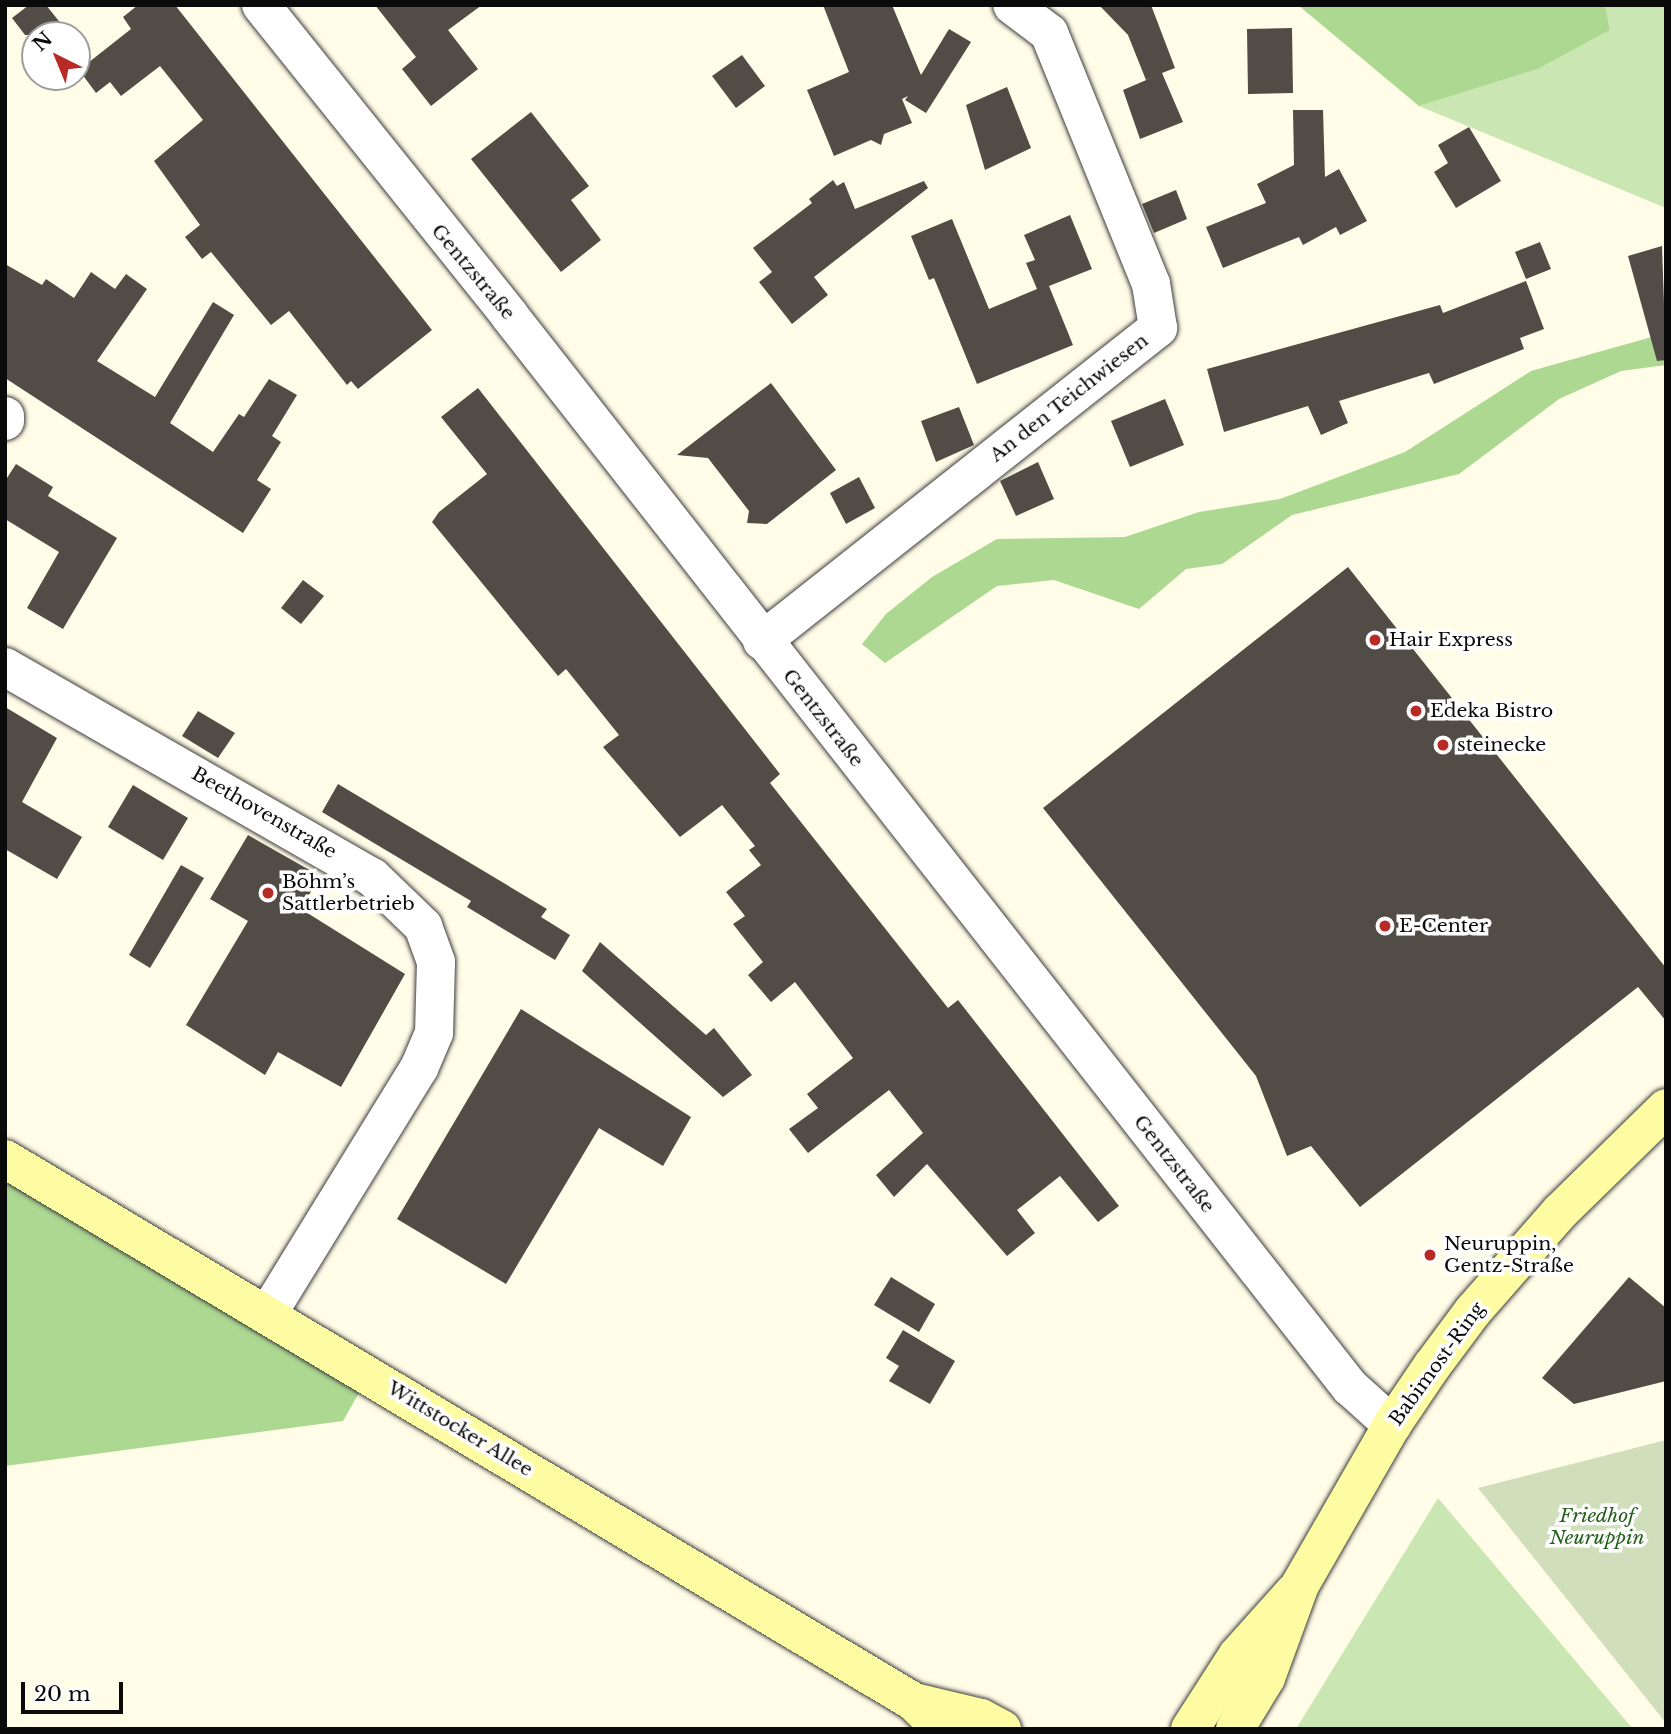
<!DOCTYPE html>
<html>
<head>
<meta charset="utf-8">
<style>
  body { margin:0 }
  #map { position:relative; width:1671px; height:1734px; overflow:hidden; background:#fffce7; font-family:"Libre Baskerville",serif }
  div>[style] { position:absolute }
  .green>* { inset:0; background:#cae7b3 }
  .forest>* { inset:0; background:#acd892 }
  .cemetery>* { inset:0; background:#d0debb }
  .building>* { inset:0; background:#524c47 }
  .roads { filter:drop-shadow(0 0 2px #3d3d3d) drop-shadow(0 0 2px #3d3d3d) }
  .minor>* { height:38px; margin:-19px; padding:0 19px; transform-origin:19px; border-radius:19px; background:#fff }
  .secondary>* { height:38px; margin:-19px; padding:0 19px; transform-origin:19px; border-radius:19px; background:#fefca3 }
  .dots>* { width:19px; height:19px; translate:-50% -50%; box-sizing:border-box; border:4px solid #fff; border-radius:50% }
  span { translate:-50% -50%; white-space:nowrap; text-align:center; line-height:1.15; -webkit-text-stroke:7px #fff; paint-order:stroke }
  .street-label { font-size:19px; color:#0a0a0a }
  .poi-label { font-size:19px; color:#0a0a0a }
  .left { translate:0 -50%; text-align:left }
  .park-label { font-size:19px; color:#25601c; font-style:italic }
  .frame { position:absolute; inset:0; border:7px solid #0a0a0a; pointer-events:none }
  .north { position:absolute; left:21px; top:21px; width:70px; height:70px; box-sizing:border-box; background:#fff; border:2px solid #9d9d9d; border-radius:50%; rotate:317deg; font-size:19px; font-weight:700; line-height:28px; text-align:center; color:#0a0a0a }
  .north::after { content:''; display:block; margin:auto; width:24px; height:32px; background:#b72a25; clip-path:polygon(50% 0,100% 100%,50% 72%,0 100%) }
  .scale { position:absolute; left:21px; top:1682px; width:102px; height:32px; box-sizing:border-box; border:4px solid #0a0a0a; border-top:0; padding-left:9px; font-size:21px; line-height:24px; white-space:nowrap; color:#0a0a0a; -webkit-text-stroke:5px #fff; paint-order:stroke }
</style>
</head>
<body>
<div id="map">
  <div class="green">
    <div style="clip-path:polygon(1605px 5px,1666px 5px,1666px 208px,1419px 106px,1538px 69px,1610px 30px)"></div>
    <div style="clip-path:polygon(1438px 1498px,1633px 1729px,1296px 1729px)"></div>
  </div>
  <div class="forest">
    <div style="clip-path:polygon(1298px 5px,1605px 5px,1610px 30px,1538px 69px,1419px 106px)"></div>
    <div style="clip-path:polygon(1666px 333px,1666px 365px,1621px 371px,1559px 399px,1459px 474px,1292px 515px,1222px 564px,1186px 569px,1139px 609px,1054px 580px,997px 586px,885px 663px,862px 644px,886px 614px,932px 577px,997px 539px,1125px 537px,1199px 512px,1280px 499px,1405px 452px,1531px 371px)"></div>
    <div style="clip-path:polygon(5px 1178px,360px 1391px,343px 1421px,5px 1466px)"></div>
  </div>
  <div class="cemetery">
    <div style="clip-path:polygon(1666px 1440px,1666px 1723px,1478px 1488px)"></div>
  </div>
  <div class="building">
    <div style="clip-path:polygon(29px 5px,46px 5px,70px 35px,25px 35px,12px 18px)"></div>
    <div style="clip-path:polygon(138px 5px,175px 5px,432px 330px,358px 389px,351px 381px,347px 385px,289px 311px,271px 325px,211px 252px,202px 259px,185px 237px,200px 225px,154px 161px,203px 120px,160px 66px,121px 96px,110px 82px,96px 93px,79px 70px,131px 29px,123px 17px)"></div>
    <div style="clip-path:polygon(375px 5px,482px 5px,448px 30px,478px 69px,431px 106px,402px 69px,416px 57px)"></div>
    <div style="clip-path:polygon(823px 5px,892px 5px,921px 75px,949px 29px,971px 42px,926px 113px,905px 100px,908px 96px,902px 99px,912px 123px,884px 134px,881px 145px,871px 140px,834px 156px,807px 90px,849px 72px)"></div>
    <div style="clip-path:polygon(1099px 5px,1151px 5px,1175px 68px,1162px 73px,1183px 122px,1140px 139px,1123px 90px,1158px 75px,1146px 80px,1128px 35px)"></div>
    <div style="clip-path:polygon(1292px 28px,1293px 93px,1248px 94px,1247px 29px)"></div>
    <div style="clip-path:polygon(742px 55px,765px 86px,736px 108px,712px 76px)"></div>
    <div style="clip-path:polygon(1007px 87px,1031px 148px,985px 170px,966px 105px)"></div>
    <div style="clip-path:polygon(1293px 110px,1323px 110px,1325px 177px,1339px 169px,1367px 221px,1340px 235px,1336px 227px,1303px 245px,1299px 237px,1223px 268px,1206px 227px,1266px 203px,1257px 184px,1294px 165px)"></div>
    <div style="clip-path:polygon(531px 112px,589px 186px,571px 200px,601px 240px,561px 272px,471px 159px)"></div>
    <div style="clip-path:polygon(1469px 127px,1501px 181px,1456px 208px,1434px 172px,1448px 163px,1438px 145px)"></div>
    <div style="clip-path:polygon(833px 180px,837px 186px,844px 182px,855px 209px,924px 181px,928px 188px,814px 277px,828px 295px,792px 324px,759px 282px,772px 272px,753px 248px,812px 203px,809px 199px)"></div>
    <div style="clip-path:polygon(1176px 190px,1187px 219px,1154px 233px,1142px 204px)"></div>
    <div style="clip-path:polygon(1070px 215px,1092px 269px,1049px 286px,1073px 345px,977px 384px,934px 278px,929px 280px,911px 236px,952px 219px,989px 309px,1037px 289px,1026px 263px,1035px 260px,1024px 235px)"></div>
    <div style="clip-path:polygon(1540px 242px,1551px 269px,1526px 279px,1515px 252px)"></div>
    <div style="clip-path:polygon(1662px 246px,1666px 360px,1657px 361px,1628px 256px)"></div>
    <div style="clip-path:polygon(5px 264px,42px 285px,46px 279px,74px 298px,91px 272px,115px 289px,126px 274px,147px 289px,97px 361px,155px 397px,213px 302px,234px 315px,170px 423px,213px 452px,239px 414px,244px 417px,269px 379px,297px 395px,272px 436px,281px 442px,257px 480px,271px 489px,243px 533px,5px 378px)"></div>
    <div style="clip-path:polygon(1526px 281px,1544px 329px,1520px 338px,1524px 349px,1434px 384px,1429px 373px,1339px 401px,1348px 423px,1321px 435px,1308px 406px,1224px 432px,1207px 369px,1440px 305px,1443px 313px)"></div>
    <div style="clip-path:polygon(771px 383px,836px 470px,767px 524px,747px 523px,749px 511px,708px 458px,677px 455px)"></div>
    <div style="clip-path:polygon(478px 388px,780px 774px,770px 783px,948px 1008px,958px 1000px,1119px 1206px,1098px 1222px,1060px 1176px,1017px 1210px,1035px 1233px,1007px 1256px,927px 1164px,894px 1197px,876px 1175px,923px 1133px,889px 1090px,808px 1153px,789px 1129px,818px 1108px,807px 1094px,853px 1058px,795px 982px,771px 1002px,748px 975px,763px 962px,733px 924px,745px 916px,726px 892px,761px 865px,749px 850px,755px 846px,722px 805px,680px 837px,603px 747px,619px 735px,566px 669px,558px 676px,432px 522px,439px 512px,487px 474px,441px 417px)"></div>
    <div style="clip-path:polygon(1165px 399px,1184px 445px,1130px 467px,1111px 421px)"></div>
    <div style="clip-path:polygon(959px 407px,974px 445px,936px 462px,921px 421px)"></div>
    <div style="clip-path:polygon(1038px 462px,1054px 499px,1016px 516px,1000px 481px)"></div>
    <div style="clip-path:polygon(16px 464px,53px 487px,48px 496px,117px 538px,63px 629px,27px 608px,59px 552px,5px 519px,5px 481px)"></div>
    <div style="clip-path:polygon(859px 477px,875px 508px,846px 524px,830px 493px)"></div>
    <div style="clip-path:polygon(1348px 567px,1666px 968px,1666px 1021px,1638px 987px,1360px 1207px,1311px 1146px,1287px 1156px,1256px 1076px,1043px 808px)"></div>
    <div style="clip-path:polygon(303px 580px,324px 596px,301px 624px,281px 608px)"></div>
    <div style="clip-path:polygon(5px 707px,57px 738px,22px 802px,82px 837px,57px 879px,5px 849px)"></div>
    <div style="clip-path:polygon(198px 711px,235px 733px,218px 758px,182px 736px)"></div>
    <div style="clip-path:polygon(338px 784px,547px 909px,541px 917px,570px 935px,555px 960px,467px 907px,471px 901px,322px 812px)"></div>
    <div style="clip-path:polygon(133px 785px,188px 818px,163px 860px,108px 827px)"></div>
    <div style="clip-path:polygon(248px 835px,320px 876px,301px 909px,405px 974px,341px 1087px,278px 1052px,265px 1075px,186px 1025px,248px 921px,210px 899px)"></div>
    <div style="clip-path:polygon(181px 865px,204px 878px,150px 968px,129px 955px)"></div>
    <div style="clip-path:polygon(600px 942px,706px 1035px,714px 1028px,752px 1075px,723px 1097px,582px 971px)"></div>
    <div style="clip-path:polygon(521px 1009px,691px 1117px,663px 1166px,599px 1128px,506px 1284px,397px 1219px)"></div>
    <div style="clip-path:polygon(891px 1277px,935px 1304px,919px 1332px,874px 1305px)"></div>
    <div style="clip-path:polygon(1629px 1277px,1666px 1308px,1666px 1381px,1574px 1404px,1542px 1378px)"></div>
    <div style="clip-path:polygon(903px 1330px,955px 1361px,930px 1404px,889px 1381px,899px 1366px,886px 1358px)"></div>
  </div>
  <div class="roads">
    <div class="minor">
      <div style="left:261px;top:5px;width:397px;rotate:51.3deg"></div>
      <div style="left:509px;top:315px;width:1363px;rotate:51.89deg"></div>
      <div style="left:1350px;top:1387px;width:57px;rotate:42.1deg"></div>
      <div style="left:5px;top:416px;width:5px;rotate:90deg"></div>
      <div style="left:762px;top:641px;width:505px;rotate:-38.32deg"></div>
      <div style="left:1158px;top:328px;width:45px;rotate:-99deg"></div>
      <div style="left:1151px;top:284px;width:271px;rotate:-112.1deg"></div>
      <div style="left:1049px;top:33px;width:46px;rotate:-142.9deg"></div>
      <div style="left:5px;top:667px;width:423px;rotate:29.8deg"></div>
      <div style="left:372px;top:877px;width:71px;rotate:43.9deg"></div>
      <div style="left:423px;top:926px;width:38px;rotate:70deg"></div>
      <div style="left:436px;top:962px;width:71px;rotate:91.6deg"></div>
      <div style="left:434px;top:1033px;width:38px;rotate:113deg"></div>
      <div style="left:419px;top:1068px;width:290px;rotate:121.6deg"></div>
    </div>
    <div class="secondary">
      <div style="left:5px;top:1159px;width:1059px;rotate:30.85deg"></div>
      <div style="left:914px;top:1702px;width:38px;rotate:45deg"></div>
      <div style="left:914px;top:1702px;width:69px;rotate:13.4deg"></div>
      <div style="left:981px;top:1718px;width:24px;rotate:28deg"></div>
      <div style="left:1190px;top:1729px;width:87px;rotate:-57.2deg"></div>
      <div style="left:1237px;top:1656px;width:86px;rotate:-48.3deg"></div>
      <div style="left:1235px;top:1729px;width:60px;rotate:-58.7deg"></div>
      <div style="left:1266px;top:1678px;width:99px;rotate:-69.9deg"></div>
      <div style="left:1300px;top:1585px;width:185px;rotate:-60.1deg"></div>
      <div style="left:1392px;top:1425px;width:71px;rotate:-55.9deg"></div>
      <div style="left:1432px;top:1366px;width:69px;rotate:-53.3deg"></div>
      <div style="left:1473px;top:1311px;width:133px;rotate:-48.7deg"></div>
      <div style="left:1561px;top:1211px;width:147px;rotate:-44.4deg"></div>
    </div>
  </div>
  <div class="dots">
    <div style="left:1375px;top:640px;background:#b72a25"></div>
    <div style="left:1416px;top:711px;background:#b72a25"></div>
    <div style="left:1443px;top:745px;background:#b72a25"></div>
    <div style="left:268px;top:893px;background:#b72a25"></div>
    <div style="left:1385px;top:926px;background:#b72a25"></div>
    <div style="left:1430px;top:1255px;background:#b72a25"></div>
  </div>
  <div class="street-label">
    <span style="left:473px;top:272px;rotate:50deg">Gentzstraße</span>
    <span style="left:1069px;top:398px;rotate:-38deg">An den Teichwiesen</span>
    <span style="left:823px;top:718px;rotate:52deg">Gentzstraße</span>
    <span style="left:264px;top:813px;rotate:30deg">Beethovenstraße</span>
    <span style="left:1174px;top:1164px;rotate:52deg">Gentzstraße</span>
    <span style="left:1437px;top:1364px;rotate:-54deg">Babimost-Ring</span>
    <span style="left:460px;top:1429px;rotate:31deg">Wittstocker Allee</span>
  </div>
  <div class="poi-label">
    <span class="left" style="left:1389px;top:640px">Hair Express</span>
    <span class="left" style="left:1430px;top:711px">Edeka Bistro</span>
    <span class="left" style="left:1457px;top:745px">steinecke</span>
    <span class="left" style="left:282px;top:893px">Böhm’s<br>Sattlerbetrieb</span>
    <span class="left" style="left:1399px;top:926px">E-Center</span>
    <span class="left" style="left:1444px;top:1255px">Neuruppin,<br>Gentz-Straße</span>
  </div>
  <div class="park-label">
    <span style="left:1597px;top:1527px">Friedhof<br>Neuruppin</span>
  </div>
  <div class="frame"></div>
  <div class="north">N</div>
  <div class="scale">20 m</div>
</div>
</body>
</html>
